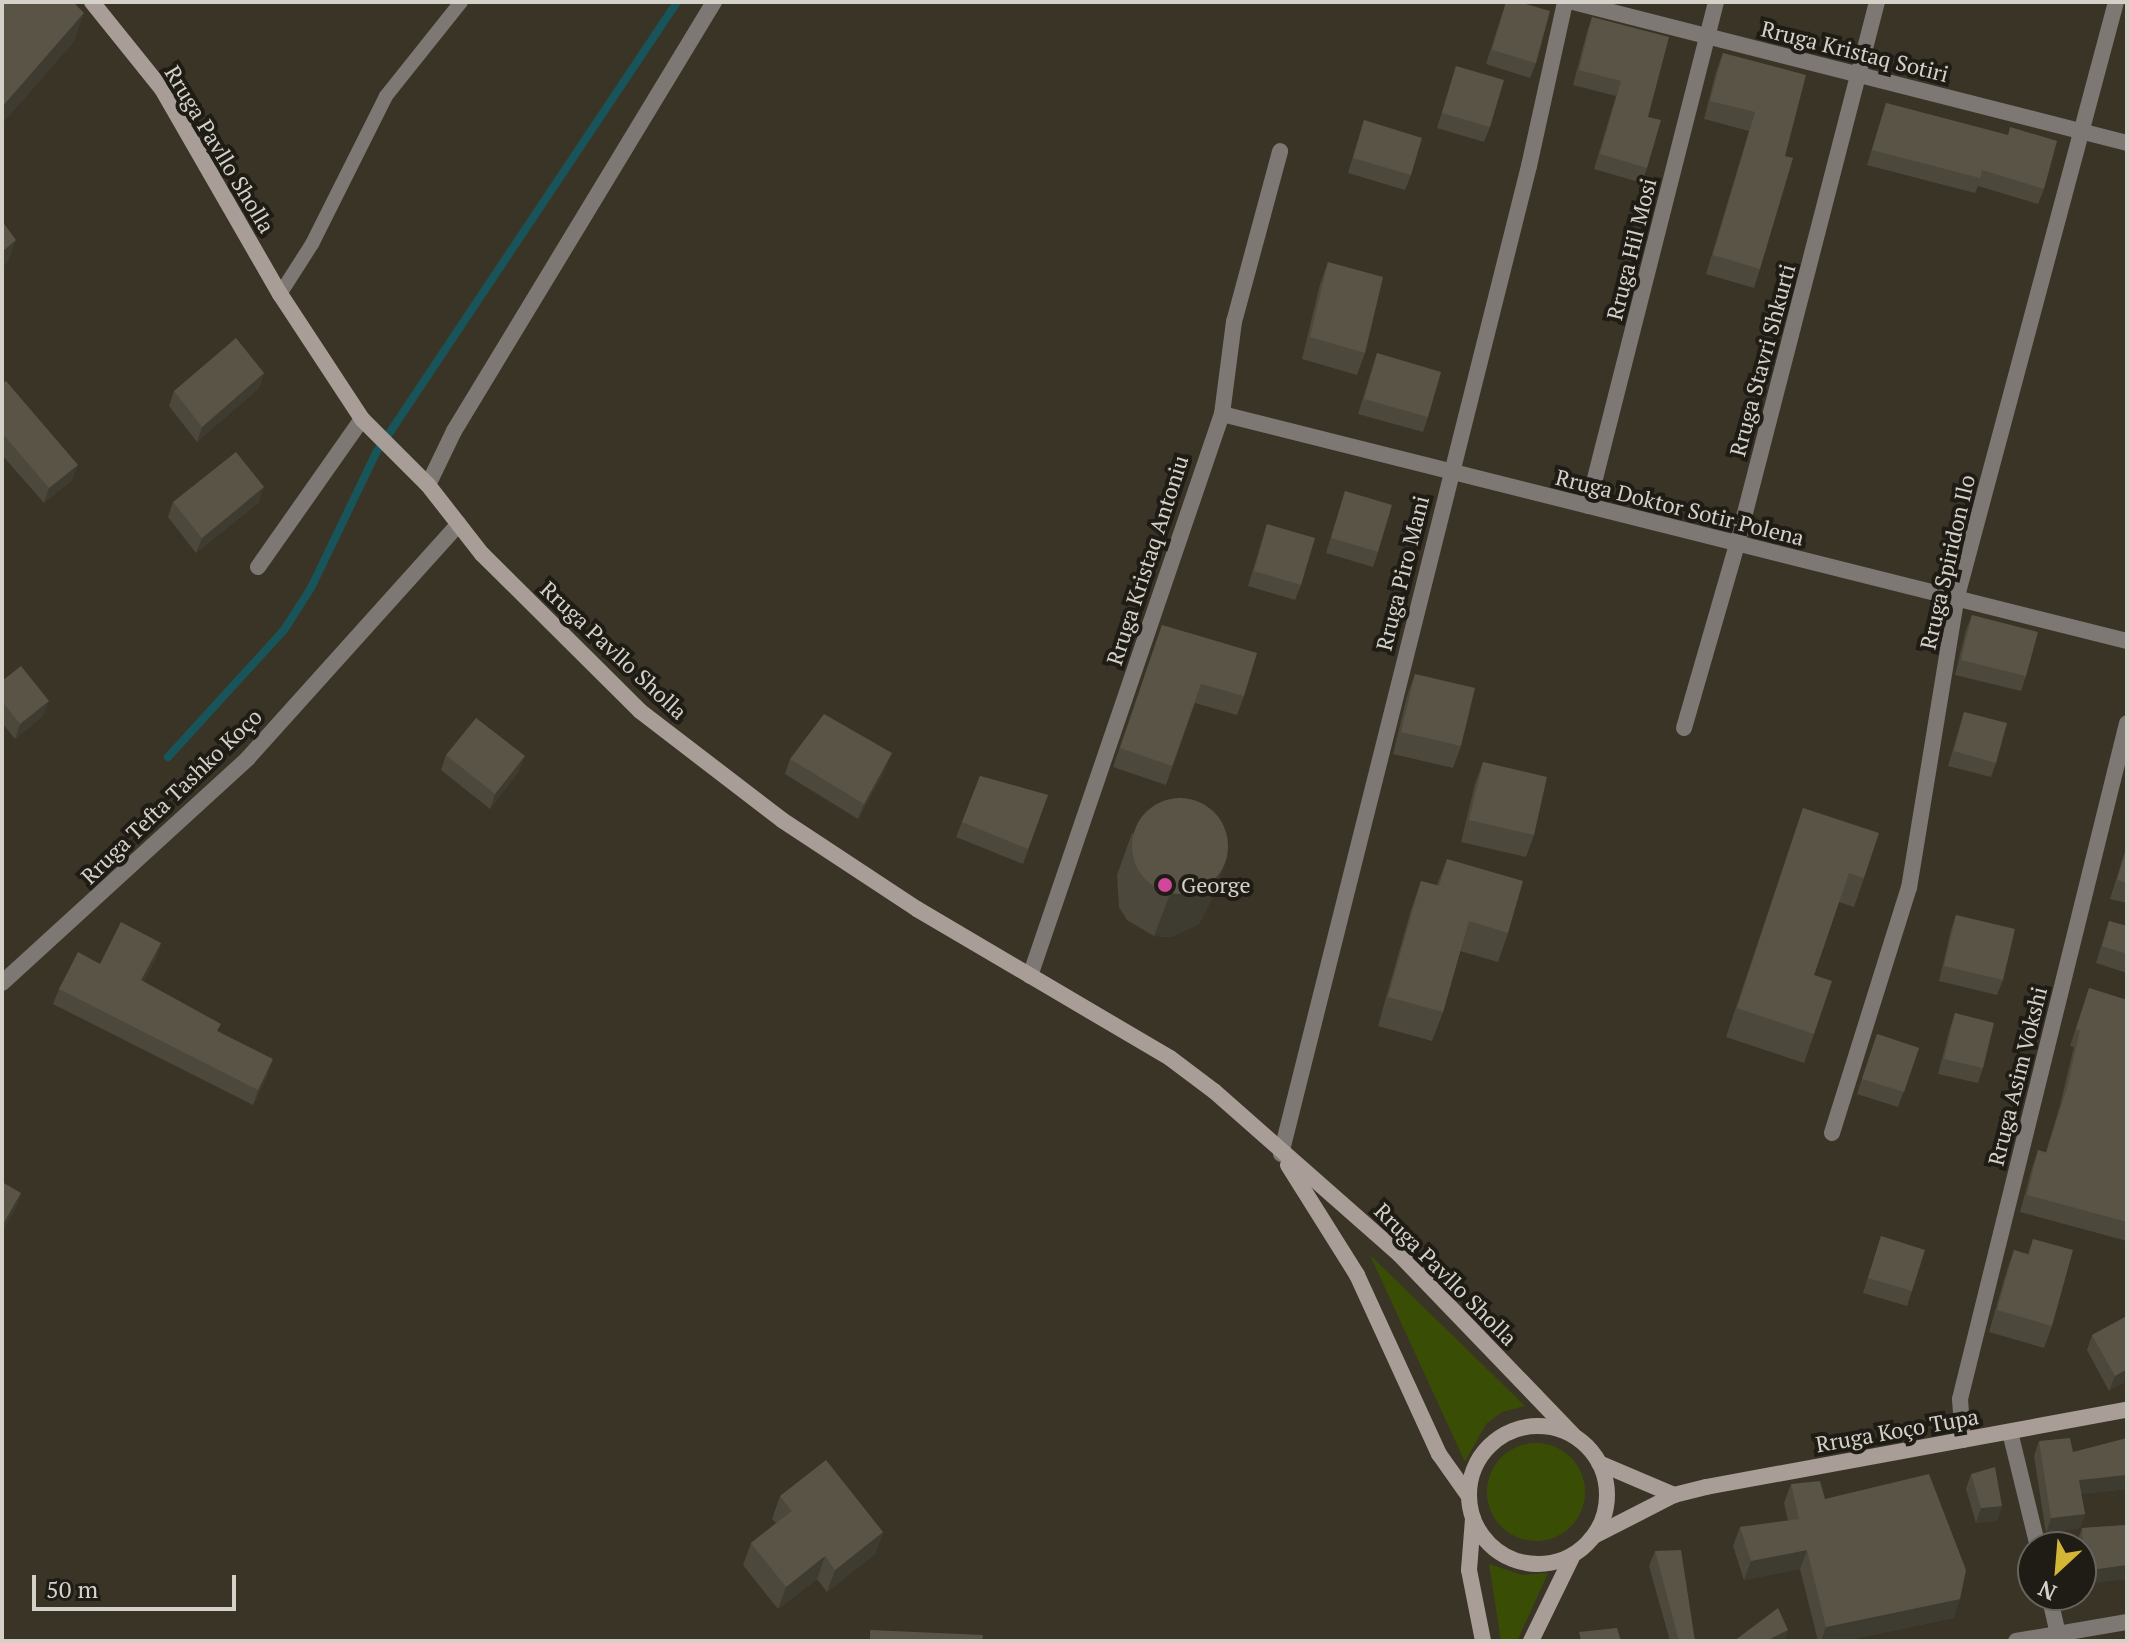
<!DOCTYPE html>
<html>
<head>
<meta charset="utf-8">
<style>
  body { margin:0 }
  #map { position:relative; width:2129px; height:1643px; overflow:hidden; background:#3a3427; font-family:"PT Serif",serif }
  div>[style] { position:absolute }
  .green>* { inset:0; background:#394e04 }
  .round { border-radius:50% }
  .stream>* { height:8px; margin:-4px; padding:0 4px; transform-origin:4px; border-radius:4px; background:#18555a }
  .lane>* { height:14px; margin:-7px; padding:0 7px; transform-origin:7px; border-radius:7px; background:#7e7874 }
  .street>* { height:16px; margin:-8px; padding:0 8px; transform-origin:8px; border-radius:8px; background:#7e7874 }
  .secondary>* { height:16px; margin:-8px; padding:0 8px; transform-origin:8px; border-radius:8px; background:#a89e97 }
  .secondary>.ring { margin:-8px; padding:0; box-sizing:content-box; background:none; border:16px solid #a89e97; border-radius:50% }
  .wall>* { inset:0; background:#4d483c }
  .shaded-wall>* { inset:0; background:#3e3b31 }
  .building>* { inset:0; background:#595446 }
  .dots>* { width:22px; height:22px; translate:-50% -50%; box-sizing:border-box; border:4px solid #1f1c16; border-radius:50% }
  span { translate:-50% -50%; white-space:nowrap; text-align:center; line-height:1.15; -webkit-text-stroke:8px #1f1c16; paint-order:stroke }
  .street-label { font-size:22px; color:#d4d1c9 }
  .poi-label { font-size:22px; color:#d4d1c9 }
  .left { translate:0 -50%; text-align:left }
  .frame { position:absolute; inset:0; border:4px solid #d4d1c9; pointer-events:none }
  .north { position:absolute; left:2017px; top:1531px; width:80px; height:80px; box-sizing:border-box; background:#1f1c16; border:2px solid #67645e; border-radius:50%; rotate:206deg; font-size:22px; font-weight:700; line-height:32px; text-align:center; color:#d4d1c9 }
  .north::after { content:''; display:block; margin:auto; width:28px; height:36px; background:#d3b635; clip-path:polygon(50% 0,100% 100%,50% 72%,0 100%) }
  .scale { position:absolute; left:32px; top:1575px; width:204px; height:36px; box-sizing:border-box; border:4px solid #d4d1c9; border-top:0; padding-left:10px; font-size:24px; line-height:28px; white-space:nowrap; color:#d4d1c9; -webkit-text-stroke:6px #1f1c16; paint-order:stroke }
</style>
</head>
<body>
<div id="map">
  <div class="green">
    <div style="clip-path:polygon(1370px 1255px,1525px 1406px,1502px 1412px,1486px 1424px,1465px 1462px)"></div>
    <div class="round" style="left:1487px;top:1443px;width:98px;height:98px"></div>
    <div style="clip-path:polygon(1489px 1564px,1522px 1575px,1548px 1573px,1517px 1641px,1501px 1641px)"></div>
  </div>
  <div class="stream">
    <div style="left:168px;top:757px;width:172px;rotate:-47.6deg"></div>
    <div style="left:284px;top:630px;width:50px;rotate:-57.3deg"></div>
    <div style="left:311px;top:588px;width:150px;rotate:-64.3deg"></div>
    <div style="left:376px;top:453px;width:542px;rotate:-56.28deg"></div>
  </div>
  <div class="lane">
    <div style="left:280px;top:294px;width:59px;rotate:-57.4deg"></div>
    <div style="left:312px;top:244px;width:165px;rotate:-63.4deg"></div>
    <div style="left:386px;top:96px;width:120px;rotate:-51.4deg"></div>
  </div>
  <div class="street">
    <div style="left:1573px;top:2px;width:572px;rotate:14.28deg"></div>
    <div style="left:1222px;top:414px;width:933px;rotate:14.08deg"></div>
    <div style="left:428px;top:485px;width:60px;rotate:-64.3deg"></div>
    <div style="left:454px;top:431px;width:502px;rotate:-58.78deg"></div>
    <div style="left:1588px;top:506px;width:520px;rotate:-75.75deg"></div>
    <div style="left:258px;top:567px;width:181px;rotate:-54.9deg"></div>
    <div style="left:1684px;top:728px;width:191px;rotate:-73.9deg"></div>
    <div style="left:1737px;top:544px;width:560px;rotate:-75.52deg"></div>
    <div style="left:1030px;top:976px;width:594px;rotate:-71.14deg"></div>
    <div style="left:1222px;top:414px;width:93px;rotate:-82.6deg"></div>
    <div style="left:1234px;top:322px;width:177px;rotate:-74.9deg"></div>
    <div style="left:2px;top:983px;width:333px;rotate:-42.4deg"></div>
    <div style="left:248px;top:758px;width:315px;rotate:-48deg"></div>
    <div style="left:1832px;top:1133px;width:257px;rotate:-72.6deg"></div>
    <div style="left:1909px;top:888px;width:292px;rotate:-80.7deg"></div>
    <div style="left:1956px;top:600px;width:619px;rotate:-75.02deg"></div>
    <div style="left:1281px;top:1154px;width:1019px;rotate:-75.91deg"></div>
    <div style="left:1529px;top:166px;width:168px;rotate:-77.6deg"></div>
    <div style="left:2010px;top:1432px;width:118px;rotate:76.3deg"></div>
    <div style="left:1963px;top:1440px;width:41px;rotate:-94.2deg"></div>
    <div style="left:1960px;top:1399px;width:696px;rotate:-76.12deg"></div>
    <div style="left:2049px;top:1595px;width:39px;rotate:77deg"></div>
    <div style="left:2016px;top:1641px;width:113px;rotate:-9.7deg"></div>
  </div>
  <div class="secondary">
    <div style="left:92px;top:2px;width:112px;rotate:51.2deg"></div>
    <div style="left:162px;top:89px;width:237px;rotate:60.1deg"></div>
    <div style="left:280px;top:294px;width:149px;rotate:56.7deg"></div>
    <div style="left:362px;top:419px;width:93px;rotate:45deg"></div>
    <div style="left:428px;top:485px;width:88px;rotate:52deg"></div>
    <div style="left:482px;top:554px;width:223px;rotate:44.8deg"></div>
    <div style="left:640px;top:711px;width:179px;rotate:37.5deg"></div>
    <div style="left:782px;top:820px;width:162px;rotate:33.4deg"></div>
    <div style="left:917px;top:909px;width:294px;rotate:30.5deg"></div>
    <div style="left:1170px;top:1058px;width:55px;rotate:36.9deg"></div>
    <div style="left:1214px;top:1091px;width:247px;rotate:41.4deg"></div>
    <div style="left:1399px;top:1254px;width:251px;rotate:46.1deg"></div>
    <div style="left:1288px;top:1165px;width:130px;rotate:57.9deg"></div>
    <div style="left:1357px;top:1275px;width:197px;rotate:65.4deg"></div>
    <div style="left:1439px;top:1454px;width:50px;rotate:54.7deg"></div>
    <div class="ring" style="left:1469px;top:1426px;width:122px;height:122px"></div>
    <div style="left:1599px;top:1463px;width:82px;rotate:23.1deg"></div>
    <div style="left:1473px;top:1519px;width:51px;rotate:94.5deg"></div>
    <div style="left:1469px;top:1570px;width:72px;rotate:78.8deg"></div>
    <div style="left:1594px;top:1536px;width:90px;rotate:-27.1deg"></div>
    <div style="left:1674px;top:1495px;width:33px;rotate:-14deg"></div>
    <div style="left:1706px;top:1487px;width:428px;rotate:-10.4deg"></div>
    <div style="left:1531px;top:1641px;width:96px;rotate:-64deg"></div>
  </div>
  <div class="wall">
    <div style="clip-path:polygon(1506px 2px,1536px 63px,1530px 78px,1486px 64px)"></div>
    <div style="clip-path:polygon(1592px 17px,1648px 117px,1647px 168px,1642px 183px,1594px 169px,1616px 96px,1573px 85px,1587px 32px)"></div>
    <div style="clip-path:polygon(1723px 53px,1785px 156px,1760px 269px,1754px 288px,1706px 274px,1749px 131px,1704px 119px,1716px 72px)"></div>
    <div style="clip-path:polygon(1456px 66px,1490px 127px,1484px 142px,1437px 128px)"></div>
    <div style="clip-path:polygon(1886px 103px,2007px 135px,2044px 189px,2038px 204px,1978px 186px,1975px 193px,1867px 165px)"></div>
    <div style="clip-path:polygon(1364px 120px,1411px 175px,1405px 190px,1348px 173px)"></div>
    <div style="clip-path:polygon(1328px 262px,1365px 353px,1357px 375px,1302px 359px,1320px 284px)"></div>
    <div style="clip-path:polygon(1377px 353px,1428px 417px,1423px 432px,1358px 414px)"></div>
    <div style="clip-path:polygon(264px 373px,259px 388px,197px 442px,169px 406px,174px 391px)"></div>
    <div style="clip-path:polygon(2px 383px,72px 480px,44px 503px,2px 455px)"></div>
    <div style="clip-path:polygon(1345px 491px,1378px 552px,1373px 567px,1326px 553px)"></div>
    <div style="clip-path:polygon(173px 502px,259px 502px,196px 553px,168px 517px)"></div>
    <div style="clip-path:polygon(1267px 524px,1301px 585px,1295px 600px,1248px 586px)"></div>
    <div style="clip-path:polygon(1972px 615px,2026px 676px,2021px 691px,1955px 675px,1966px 630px)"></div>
    <div style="clip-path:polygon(1162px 625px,1244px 696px,1237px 715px,1195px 703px,1166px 785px,1113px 767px)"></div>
    <div style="clip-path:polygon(1415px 674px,1461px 746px,1453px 768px,1393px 754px,1407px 696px)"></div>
    <div style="clip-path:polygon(2px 681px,43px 716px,15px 739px,2px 723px)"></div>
    <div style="clip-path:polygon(1964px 712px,1996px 763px,1991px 777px,1948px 766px)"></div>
    <div style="clip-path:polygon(446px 755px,519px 771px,490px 809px,441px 770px)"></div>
    <div style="clip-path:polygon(790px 759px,886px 768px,858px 819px,785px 774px)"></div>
    <div style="clip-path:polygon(1483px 762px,1534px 835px,1526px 857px,1461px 842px,1475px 784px)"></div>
    <div style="clip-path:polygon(980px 776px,1048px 795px,1023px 864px,956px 837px)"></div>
    <div style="clip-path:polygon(1803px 808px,1864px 878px,1854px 907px,1839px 902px,1814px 975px,1814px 1034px,1804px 1063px,1726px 1037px)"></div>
    <div style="clip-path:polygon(1132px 833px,1214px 895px,1199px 924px,1171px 937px,1154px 936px,1127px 920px,1119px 907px,1117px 875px)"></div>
    <div style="clip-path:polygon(2127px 845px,2127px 903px,2110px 899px)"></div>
    <div style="clip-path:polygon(1447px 859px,1508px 933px,1498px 962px,1460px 951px,1443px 1012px,1432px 1041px,1378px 1026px,1411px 910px,1421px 881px,1437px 885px)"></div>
    <div style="clip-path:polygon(1956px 915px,2003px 980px,1997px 995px,1939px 981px,1951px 930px)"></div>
    <div style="clip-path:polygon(2109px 921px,2127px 926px,2127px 973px,2096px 963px)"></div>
    <div style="clip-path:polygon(161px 943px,156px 958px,143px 982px,218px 1031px,268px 1074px,253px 1105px,53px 1004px,59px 989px,100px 964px)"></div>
    <div style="clip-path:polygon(2089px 988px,2127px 1000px,2127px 1241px,2020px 1212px,2032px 1168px,2038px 1150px,2046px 1152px,2060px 1105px,2074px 1047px,2070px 1046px)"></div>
    <div style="clip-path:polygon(1955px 1013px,1983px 1068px,1978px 1083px,1938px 1074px,1950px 1028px)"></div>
    <div style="clip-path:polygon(1877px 1034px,1919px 1048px,1898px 1107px,1857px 1094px)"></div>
    <div style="clip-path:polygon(1881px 1236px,1912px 1291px,1907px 1306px,1863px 1293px)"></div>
    <div style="clip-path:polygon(2033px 1239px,2052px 1326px,2044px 1348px,1989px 1332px,2006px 1273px,2014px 1250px,2028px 1254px)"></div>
    <div style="clip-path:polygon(2127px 1316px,2127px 1381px,2109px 1391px,2087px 1350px,2092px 1335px)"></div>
    <div style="clip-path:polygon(2039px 1441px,2127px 1489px,2081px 1494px,2085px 1514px,2080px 1528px,2046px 1533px,2034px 1456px)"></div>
    <div style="clip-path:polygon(1971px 1474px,2002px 1506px,1997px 1521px,1976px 1523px,1966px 1489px)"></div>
    <div style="clip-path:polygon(1791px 1484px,1825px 1499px,1960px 1599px,1953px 1618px,1844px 1641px,1818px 1641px,1800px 1569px,1744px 1580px,1733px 1546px,1740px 1527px,1788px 1521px,1784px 1503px)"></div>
    <div style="clip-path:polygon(780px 1496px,883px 1532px,875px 1554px,827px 1592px,817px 1579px,778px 1609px,743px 1565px,751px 1543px,776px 1523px,772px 1519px)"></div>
    <div style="clip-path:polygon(2127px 1525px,2081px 1585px,2081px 1547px,2077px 1547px,2077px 1542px,2082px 1528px)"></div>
    <div style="clip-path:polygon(1655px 1551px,1695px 1641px,1670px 1641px,1649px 1566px)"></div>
  </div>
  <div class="shaded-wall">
    <div style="clip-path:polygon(84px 13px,74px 42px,2px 124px,2px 107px)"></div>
    <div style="clip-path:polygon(16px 240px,8px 262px,2px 267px,2px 252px)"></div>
    <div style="clip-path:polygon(264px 373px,259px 388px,197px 442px,202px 427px)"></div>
    <div style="clip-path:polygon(78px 465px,72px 480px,44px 503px,49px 488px)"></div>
    <div style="clip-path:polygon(264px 487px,259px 502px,196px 553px,202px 538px)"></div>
    <div style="clip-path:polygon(49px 701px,43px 716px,15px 739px,20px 724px)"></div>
    <div style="clip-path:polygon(892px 753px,886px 768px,858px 819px,864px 804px)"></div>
    <div style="clip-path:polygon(525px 756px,519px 771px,490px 809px,495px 794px)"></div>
    <div style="clip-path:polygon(1229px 853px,1214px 895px,1199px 924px,1171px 937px,1154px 936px,1170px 894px)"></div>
    <div style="clip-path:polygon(161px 943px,156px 958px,136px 995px,141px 980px)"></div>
    <div style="clip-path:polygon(273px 1059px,268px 1074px,253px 1105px,258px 1090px)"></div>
    <div style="clip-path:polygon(21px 1193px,16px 1208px,2px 1232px,2px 1226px)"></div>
    <div style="clip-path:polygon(2127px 1369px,2127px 1381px,2109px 1391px,2115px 1376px)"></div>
    <div style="clip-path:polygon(2127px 1475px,2127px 1489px,2073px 1495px,2079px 1480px)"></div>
    <div style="clip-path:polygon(2002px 1506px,1997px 1521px,1976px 1523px,1981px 1508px)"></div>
    <div style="clip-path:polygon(2085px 1514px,2080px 1528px,2046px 1533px,2051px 1518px)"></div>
    <div style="clip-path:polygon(883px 1532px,875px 1554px,827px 1592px,835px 1570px)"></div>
    <div style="clip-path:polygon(1807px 1550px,1800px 1569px,1744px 1580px,1751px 1561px)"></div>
    <div style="clip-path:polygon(825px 1556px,817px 1579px,778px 1609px,786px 1587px)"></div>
    <div style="clip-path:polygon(2127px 1565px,2127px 1579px,2081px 1585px,2081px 1579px,2084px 1571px)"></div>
    <div style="clip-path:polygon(1960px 1599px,1953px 1618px,1844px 1641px,1821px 1641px,1826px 1627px)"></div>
    <div style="clip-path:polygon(1788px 1630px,1785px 1641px,1766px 1641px)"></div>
  </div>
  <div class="building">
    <div style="clip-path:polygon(2px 2px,73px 2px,84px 13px,2px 107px)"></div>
    <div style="clip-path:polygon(1506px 2px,1519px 2px,1550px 11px,1536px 63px,1492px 50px)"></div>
    <div style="clip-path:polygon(1592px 17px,1669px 37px,1648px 117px,1661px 120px,1647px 168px,1600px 154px,1621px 81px,1579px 70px)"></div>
    <div style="clip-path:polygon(1723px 53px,1806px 75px,1785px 156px,1793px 158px,1760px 269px,1713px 255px,1755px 112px,1710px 101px)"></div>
    <div style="clip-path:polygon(1456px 66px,1504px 80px,1490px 127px,1442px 113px)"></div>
    <div style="clip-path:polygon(1886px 103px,2008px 135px,2010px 127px,2057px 141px,2044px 189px,1982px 170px,1980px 178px,1872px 150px)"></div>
    <div style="clip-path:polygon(1364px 120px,1422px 138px,1411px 175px,1353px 158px)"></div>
    <div style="clip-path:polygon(2px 221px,16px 240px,2px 252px)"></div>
    <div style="clip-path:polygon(1328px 262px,1383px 277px,1365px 353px,1310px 337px)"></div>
    <div style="clip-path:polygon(236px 338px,264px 373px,202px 427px,174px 391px)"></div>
    <div style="clip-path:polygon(1377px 353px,1441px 372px,1428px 417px,1364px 399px)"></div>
    <div style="clip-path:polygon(6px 381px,78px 465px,49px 488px,2px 433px,2px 383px)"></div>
    <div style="clip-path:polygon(236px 452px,264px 487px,202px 538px,173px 502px)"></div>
    <div style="clip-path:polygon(1345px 491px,1392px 505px,1378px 552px,1331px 538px)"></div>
    <div style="clip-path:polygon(1267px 524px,1315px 538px,1301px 585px,1254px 571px)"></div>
    <div style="clip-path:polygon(1972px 615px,2038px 632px,2026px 676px,1961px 660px)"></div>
    <div style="clip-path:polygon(1162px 625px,1257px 653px,1244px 696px,1201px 684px,1172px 766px,1120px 748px)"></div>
    <div style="clip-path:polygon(21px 666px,49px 701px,20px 724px,2px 701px,2px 681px)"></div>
    <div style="clip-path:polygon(1415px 674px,1475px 688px,1461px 746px,1401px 732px)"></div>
    <div style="clip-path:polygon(1964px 712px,2007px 723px,1996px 763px,1954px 751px)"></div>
    <div style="clip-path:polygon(824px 714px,892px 753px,864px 804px,790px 759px)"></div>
    <div style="clip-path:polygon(476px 718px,525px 756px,495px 794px,446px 755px)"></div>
    <div style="clip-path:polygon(1483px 762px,1547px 777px,1534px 835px,1469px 820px)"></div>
    <div style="clip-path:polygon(980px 776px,1048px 795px,1028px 849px,962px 822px)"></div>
    <div class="round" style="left:1132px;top:798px;width:96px;height:96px"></div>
    <div style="clip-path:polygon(1803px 808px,1879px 833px,1864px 878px,1849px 873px,1814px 975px,1832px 981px,1814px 1034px,1737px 1008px)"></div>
    <div style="clip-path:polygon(2127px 847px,2127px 883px,2117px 880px)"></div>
    <div style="clip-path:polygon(1447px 859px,1523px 881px,1508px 933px,1469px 921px,1443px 1012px,1388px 997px,1421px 881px,1439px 886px)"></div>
    <div style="clip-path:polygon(1956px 915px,2015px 929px,2003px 980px,1944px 966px)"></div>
    <div style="clip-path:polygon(2109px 921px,2127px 926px,2127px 954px,2102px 946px)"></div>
    <div style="clip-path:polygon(121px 922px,161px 943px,141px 980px,221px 1024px,217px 1031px,273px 1059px,258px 1090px,59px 989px,78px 952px,100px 964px)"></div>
    <div style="clip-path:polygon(2089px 988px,2127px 1000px,2127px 1222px,2027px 1195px,2038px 1150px,2046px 1153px,2067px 1088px,2080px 1030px,2076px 1029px)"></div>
    <div style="clip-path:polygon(1955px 1013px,1994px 1023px,1983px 1068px,1944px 1059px)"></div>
    <div style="clip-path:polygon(1877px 1034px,1919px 1048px,1904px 1092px,1862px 1079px)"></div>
    <div style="clip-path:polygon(2px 1182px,21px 1193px,2px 1226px)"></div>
    <div style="clip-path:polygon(1881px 1236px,1925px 1250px,1912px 1291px,1868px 1278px)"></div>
    <div style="clip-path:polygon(2033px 1239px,2073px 1250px,2052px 1326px,1997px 1310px,2014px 1250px,2029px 1255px)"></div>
    <div style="clip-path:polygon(2127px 1316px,2127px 1369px,2115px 1376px,2092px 1335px)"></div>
    <div style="clip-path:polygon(2070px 1438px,2073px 1452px,2127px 1438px,2127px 1475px,2079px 1480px,2085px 1514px,2051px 1518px,2039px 1441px)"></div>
    <div style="clip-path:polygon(826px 1460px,883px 1532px,835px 1570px,825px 1556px,786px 1587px,751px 1543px,792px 1511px,780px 1496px)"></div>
    <div style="clip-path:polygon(1995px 1467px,2002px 1506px,1981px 1508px,1971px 1474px)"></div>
    <div style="clip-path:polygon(1929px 1474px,1966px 1570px,1960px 1599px,1826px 1627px,1807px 1550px,1751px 1561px,1740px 1527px,1799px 1519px,1791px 1484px,1820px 1481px,1825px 1499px)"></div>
    <div style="clip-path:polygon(2127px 1525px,2127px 1565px,2084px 1571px,2082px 1528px)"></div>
    <div style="clip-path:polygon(1681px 1550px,1695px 1641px,1679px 1641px,1655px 1551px)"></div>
    <div style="clip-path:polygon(1778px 1608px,1788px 1630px,1766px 1641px,1734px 1641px)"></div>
    <div style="clip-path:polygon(1617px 1628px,1621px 1641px,1581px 1641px,1579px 1632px)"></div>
    <div style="clip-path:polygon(870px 1630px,983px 1635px,982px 1641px,870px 1641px)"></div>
  </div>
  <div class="dots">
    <div style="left:1165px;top:885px;background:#d1479c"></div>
  </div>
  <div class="street-label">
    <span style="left:1855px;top:51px;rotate:14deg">Rruga Kristaq Sotiri</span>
    <span style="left:220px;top:149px;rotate:59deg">Rruga Pavllo Sholla</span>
    <span style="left:1631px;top:249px;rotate:-76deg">Rruga Hil Mosi</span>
    <span style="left:1762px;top:360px;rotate:-75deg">Rruga Stavri Shkurti</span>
    <span style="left:1680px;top:507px;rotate:14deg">Rruga Doktor Sotir Polena</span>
    <span style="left:1147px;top:560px;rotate:-72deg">Rruga Kristaq Antoniu</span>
    <span style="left:1947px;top:562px;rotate:-77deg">Rruga Spiridon Ilo</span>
    <span style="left:1402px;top:573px;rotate:-76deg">Rruga Piro Mani</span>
    <span style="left:614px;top:650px;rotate:43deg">Rruga Pavllo Sholla</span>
    <span style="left:171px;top:796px;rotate:-44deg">Rruga Tefta Tashko Koço</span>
    <span style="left:2017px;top:1076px;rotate:-76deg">Rruga Asim Vokshi</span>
    <span style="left:1446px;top:1274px;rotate:45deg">Rruga Pavllo Sholla</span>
    <span style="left:1897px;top:1430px;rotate:-10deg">Rruga Koço Tupa</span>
  </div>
  <div class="poi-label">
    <span class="left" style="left:1181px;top:885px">George</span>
  </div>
  <div class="frame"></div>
  <div class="north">N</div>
  <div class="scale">50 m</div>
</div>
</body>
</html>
